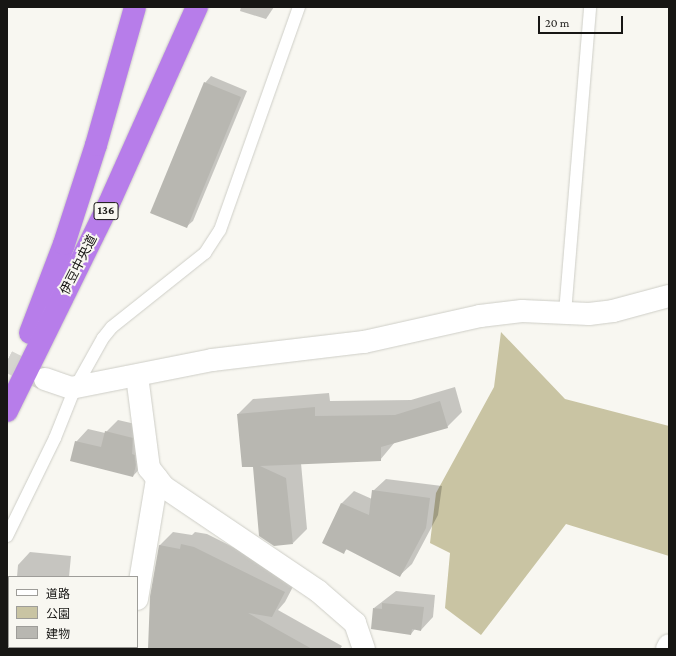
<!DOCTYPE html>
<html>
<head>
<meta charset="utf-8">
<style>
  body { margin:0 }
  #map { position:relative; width:676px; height:656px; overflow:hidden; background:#f8f7f1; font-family:"Crimson Pro","Noto Sans JP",serif }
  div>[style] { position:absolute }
  .green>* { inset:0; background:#c9c4a3 }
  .shadow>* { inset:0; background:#0003 }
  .building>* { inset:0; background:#b8b7b1 }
  .street-tunnel>* { height:22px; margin-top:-11px; transform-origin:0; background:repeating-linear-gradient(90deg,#d6d5d0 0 22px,transparent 0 33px) }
  .roads { filter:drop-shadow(0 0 1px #cecec7) drop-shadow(0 0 1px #cecec7) }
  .lane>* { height:12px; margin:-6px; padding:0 6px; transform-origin:6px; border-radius:6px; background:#fff }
  .street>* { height:22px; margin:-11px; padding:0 11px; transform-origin:11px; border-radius:11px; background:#fff }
  .highway>* { height:22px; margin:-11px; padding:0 11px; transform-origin:11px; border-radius:11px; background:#b77dea }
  span { translate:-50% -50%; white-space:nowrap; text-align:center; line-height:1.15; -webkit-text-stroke:4px #f8f7f1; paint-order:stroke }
  .shield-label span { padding:1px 3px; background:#f8f7f1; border:1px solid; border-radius:3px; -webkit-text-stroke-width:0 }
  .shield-label { font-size:12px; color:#171614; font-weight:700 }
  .street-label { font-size:13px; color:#171614 }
  .frame { position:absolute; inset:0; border:8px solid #171614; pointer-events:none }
  .legend { position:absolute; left:8px; top:576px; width:130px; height:72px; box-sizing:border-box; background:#f8f7f1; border:1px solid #9e9d99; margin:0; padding:5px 7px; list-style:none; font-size:12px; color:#171614 }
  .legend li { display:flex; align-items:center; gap:8px; height:20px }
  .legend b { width:20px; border:1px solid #9e9d99 }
  .scale { position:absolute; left:538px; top:16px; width:85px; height:18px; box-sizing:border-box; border:2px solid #171614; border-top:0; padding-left:5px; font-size:12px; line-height:14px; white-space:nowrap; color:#171614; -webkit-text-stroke:3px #f8f7f1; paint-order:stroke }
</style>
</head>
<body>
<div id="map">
  <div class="green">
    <div style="clip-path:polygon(501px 332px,565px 399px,669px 426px,669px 556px,566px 524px,481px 635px,445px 608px,450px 553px,430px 543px,436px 493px,494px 387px)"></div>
  </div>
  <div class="shadow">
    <div style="clip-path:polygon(241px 7px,274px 7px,266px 19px,240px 11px)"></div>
    <div style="clip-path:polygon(211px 76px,247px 91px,193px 221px,186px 227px,205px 83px)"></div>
    <div style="clip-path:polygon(455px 387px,462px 412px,447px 427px,395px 442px,380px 460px,301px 463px,307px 529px,293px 543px,254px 466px,238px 414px,253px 399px,329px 393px,330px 401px,411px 400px)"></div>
    <div style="clip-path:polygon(118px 420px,144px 426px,145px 463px,133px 476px,76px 442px,88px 429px,105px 433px)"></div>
    <div style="clip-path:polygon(386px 479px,442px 486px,438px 515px,412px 564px,399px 576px,348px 548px,344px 552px,323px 543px,342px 503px,354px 491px,372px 499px,373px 491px)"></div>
    <div style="clip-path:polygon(173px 532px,192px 535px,195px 532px,207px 534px,297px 579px,285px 602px,278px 610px,342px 646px,340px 649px,158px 649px,160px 545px)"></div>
    <div style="clip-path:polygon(30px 552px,71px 556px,69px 577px,17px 577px,18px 565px)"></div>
    <div style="clip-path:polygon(396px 591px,435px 595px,433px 617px,421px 630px,415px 629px,411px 634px,374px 608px)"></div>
    <div style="clip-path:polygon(27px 647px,85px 647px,26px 649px)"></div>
  </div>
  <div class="building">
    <div style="clip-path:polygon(204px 82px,241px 97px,187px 228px,150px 213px)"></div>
    <div style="clip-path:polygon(440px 401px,448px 428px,381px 447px,381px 461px,260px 466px,286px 478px,293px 544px,274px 546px,259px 536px,253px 467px,242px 467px,237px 414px,315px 407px,315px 416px,395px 415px)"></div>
    <div style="clip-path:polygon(105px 431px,133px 438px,132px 454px,135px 455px,136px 465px,133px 477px,70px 461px,75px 441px,101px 447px)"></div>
    <div style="clip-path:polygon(372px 490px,430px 498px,426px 528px,400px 577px,346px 549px,344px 554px,322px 543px,341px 503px,369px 515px)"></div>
    <div style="clip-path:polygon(181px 544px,194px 547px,285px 592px,272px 617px,248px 613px,312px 649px,148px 649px,150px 596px,159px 545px,180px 549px)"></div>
    <div style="clip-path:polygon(382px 603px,424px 607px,421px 631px,412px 629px,411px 635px,371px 629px,373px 608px,382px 609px)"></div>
  </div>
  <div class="street-tunnel">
    <div style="left:7px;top:361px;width:40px;rotate:26.6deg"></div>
  </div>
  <div class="roads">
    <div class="lane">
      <div style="left:565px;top:313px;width:307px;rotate:-85.3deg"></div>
      <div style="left:7px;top:536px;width:109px;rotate:-63.9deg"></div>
      <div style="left:55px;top:438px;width:54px;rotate:-68.2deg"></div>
      <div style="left:75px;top:388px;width:57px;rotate:-60.8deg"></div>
      <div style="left:103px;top:338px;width:14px;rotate:-51deg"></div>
      <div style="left:112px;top:327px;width:119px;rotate:-38.5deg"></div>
      <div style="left:205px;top:253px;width:27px;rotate:-57deg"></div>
      <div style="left:220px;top:230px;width:237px;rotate:-70.5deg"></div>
    </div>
    <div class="street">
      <div style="left:137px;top:376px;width:93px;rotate:82.6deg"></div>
      <div style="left:149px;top:468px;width:24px;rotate:52deg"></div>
      <div style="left:164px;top:487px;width:186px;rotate:34deg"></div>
      <div style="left:318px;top:591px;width:49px;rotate:40.9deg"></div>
      <div style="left:355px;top:623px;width:28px;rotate:71deg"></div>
      <div style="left:45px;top:379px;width:28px;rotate:19deg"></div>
      <div style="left:71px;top:388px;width:144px;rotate:-11.2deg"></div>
      <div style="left:212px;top:360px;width:153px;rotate:-6.8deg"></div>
      <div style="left:364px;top:342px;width:119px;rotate:-12.6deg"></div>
      <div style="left:480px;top:316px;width:42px;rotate:-6.8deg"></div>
      <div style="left:522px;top:311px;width:67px;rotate:2.6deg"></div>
      <div style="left:589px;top:314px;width:24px;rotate:-7deg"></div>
      <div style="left:613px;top:311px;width:58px;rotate:-15deg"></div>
      <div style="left:137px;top:599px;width:122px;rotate:-80.5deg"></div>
      <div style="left:667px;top:649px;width:4px;rotate:-63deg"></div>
    </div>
    <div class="highway">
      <div style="left:30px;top:333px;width:95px;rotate:-69.1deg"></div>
      <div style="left:64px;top:244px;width:104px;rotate:-72.1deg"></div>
      <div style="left:96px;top:145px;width:143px;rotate:-74.2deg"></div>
      <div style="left:7px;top:411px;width:226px;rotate:-63.8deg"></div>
      <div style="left:107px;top:208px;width:220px;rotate:-65.9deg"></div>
    </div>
  </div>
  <div class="shield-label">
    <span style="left:106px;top:211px">136</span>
  </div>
  <div class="street-label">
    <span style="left:79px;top:265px;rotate:-63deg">伊豆中央道</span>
  </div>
  <div class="frame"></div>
  <ul class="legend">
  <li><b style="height:5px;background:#fff"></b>道路</li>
  <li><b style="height:11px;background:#c9c4a3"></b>公園</li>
  <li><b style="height:11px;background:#b8b7b1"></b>建物</li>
  </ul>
  <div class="scale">20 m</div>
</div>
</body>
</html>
